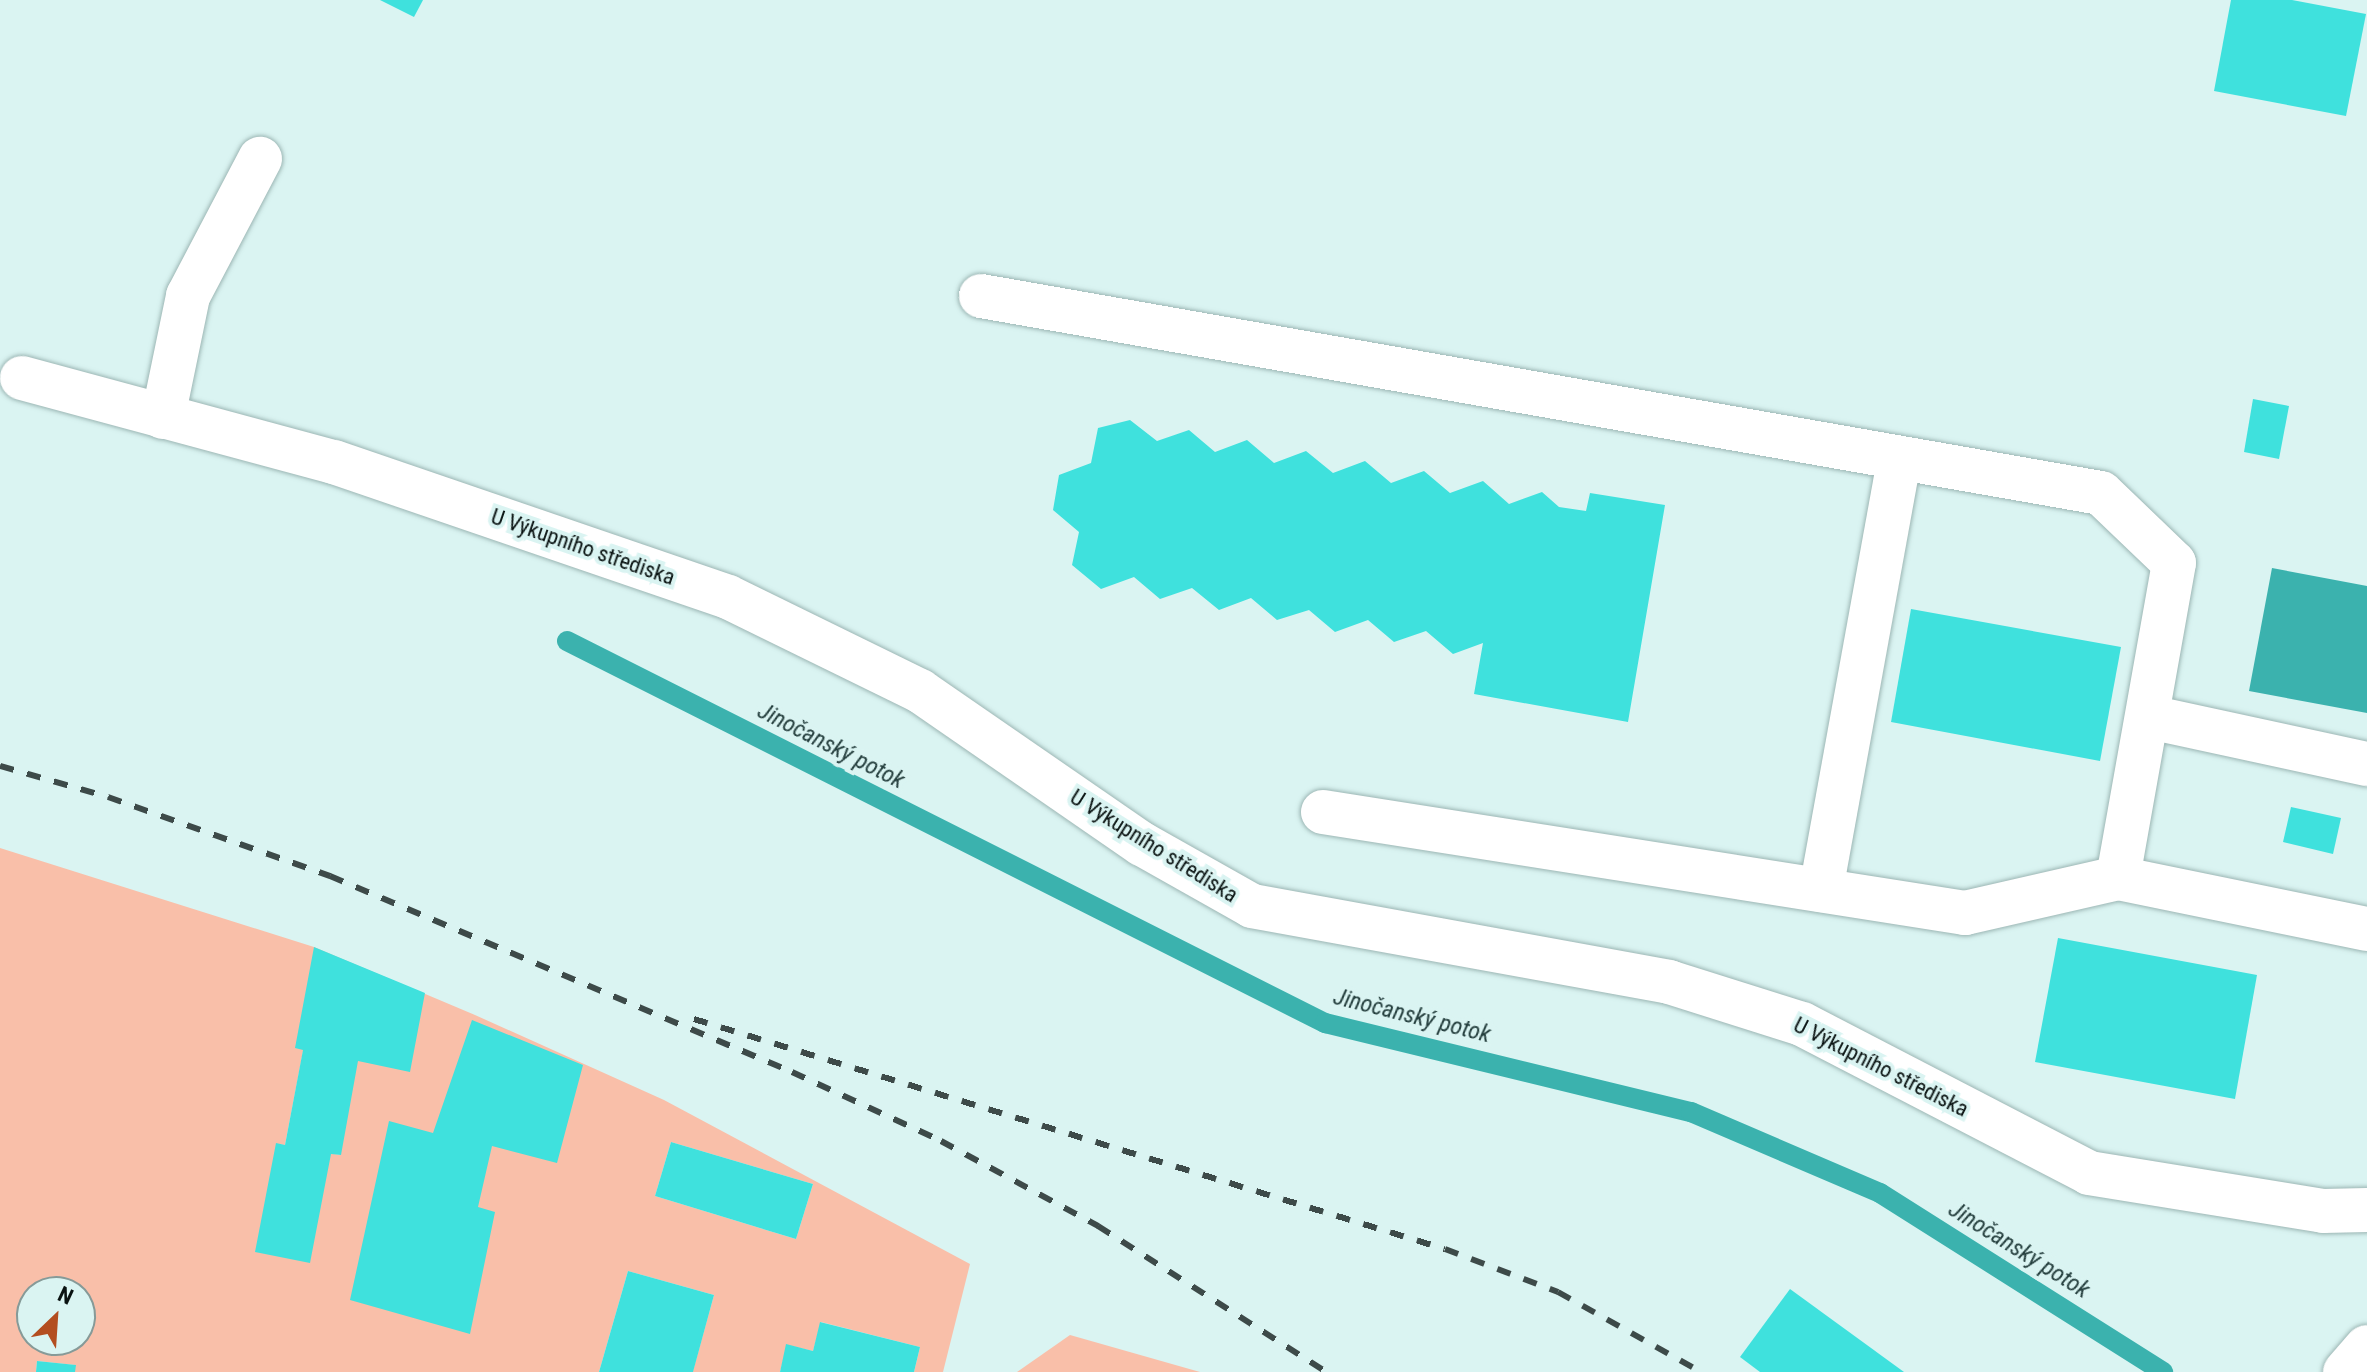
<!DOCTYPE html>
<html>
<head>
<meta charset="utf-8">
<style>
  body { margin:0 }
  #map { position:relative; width:2367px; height:1372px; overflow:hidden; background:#daf4f2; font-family:"Roboto Condensed",sans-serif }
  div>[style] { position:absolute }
  .green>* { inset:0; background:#f9bfa9 }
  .water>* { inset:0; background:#3bb2ae }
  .stream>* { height:20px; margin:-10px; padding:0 10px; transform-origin:10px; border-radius:10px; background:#3bb2ae }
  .building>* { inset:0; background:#3fe1dd }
  .roads { filter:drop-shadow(0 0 2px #9cb6b4) drop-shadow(0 0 2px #9cb6b4) }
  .minor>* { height:44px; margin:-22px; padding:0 22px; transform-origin:22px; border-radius:22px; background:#fff }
  .rail>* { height:6px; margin-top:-3px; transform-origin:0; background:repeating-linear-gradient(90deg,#3d4a49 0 14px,transparent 0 28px) }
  span { translate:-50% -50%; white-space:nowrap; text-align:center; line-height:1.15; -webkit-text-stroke:8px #daf4f2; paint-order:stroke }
  .street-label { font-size:22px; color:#091211 }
  .water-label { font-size:24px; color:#253f3e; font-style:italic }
  .north { position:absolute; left:16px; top:1276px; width:80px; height:80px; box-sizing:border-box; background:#daf4f2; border:2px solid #869a98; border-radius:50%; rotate:25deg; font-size:22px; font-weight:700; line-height:32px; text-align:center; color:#091211 }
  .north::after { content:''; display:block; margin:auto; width:28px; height:36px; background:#b34e20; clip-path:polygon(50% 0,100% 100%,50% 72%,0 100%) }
</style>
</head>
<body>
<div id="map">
  <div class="green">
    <div style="clip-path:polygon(evenodd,0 848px,314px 947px,475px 1015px,664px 1100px,970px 1264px,943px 1372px,914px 1372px,920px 1347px,821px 1322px,813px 1351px,787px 1345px,780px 1372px,679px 1372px,693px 1371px,714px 1295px,628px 1271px,599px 1372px,75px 1372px,75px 1365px,37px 1361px,36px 1372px,0 1372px,0 848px,304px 1046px,340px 1155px,276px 1144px,285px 1145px,304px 1046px,0 848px,671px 1142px,813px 1184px,796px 1239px,655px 1196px,671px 1142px,0 848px,32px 1292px,80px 1292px,80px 1340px,32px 1340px,32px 1292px)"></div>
    <div style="clip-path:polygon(1070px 1335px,1200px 1372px,1017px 1372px)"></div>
  </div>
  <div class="water">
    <div style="clip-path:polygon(2272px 568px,2367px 586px,2367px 713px,2249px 691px)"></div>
  </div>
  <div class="stream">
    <div style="left:567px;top:641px;width:849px;rotate:26.75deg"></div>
    <div style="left:1325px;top:1023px;width:377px;rotate:13.7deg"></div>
    <div style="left:1691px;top:1112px;width:206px;rotate:23.2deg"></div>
    <div style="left:1880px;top:1193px;width:335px;rotate:32.3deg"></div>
  </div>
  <div class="building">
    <div style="clip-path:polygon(380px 0,423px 0,414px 17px)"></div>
    <div style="clip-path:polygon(2231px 0,2292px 0,2366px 14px,2346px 116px,2214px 91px)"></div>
    <div style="clip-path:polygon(2253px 399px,2289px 406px,2279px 459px,2244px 452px)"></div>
    <div style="clip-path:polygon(1130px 420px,1157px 441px,1189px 430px,1215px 452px,1247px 440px,1274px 463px,1306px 451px,1333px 473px,1365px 461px,1391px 483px,1424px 471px,1450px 493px,1483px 481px,1509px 504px,1542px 492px,1559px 507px,1586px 511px,1590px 493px,1665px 505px,1628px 722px,1474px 694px,1483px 643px,1453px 654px,1426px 631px,1394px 642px,1368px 620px,1335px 632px,1309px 610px,1277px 620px,1251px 598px,1219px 610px,1192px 588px,1160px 599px,1134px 577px,1101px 589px,1072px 565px,1079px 532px,1053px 510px,1059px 475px,1091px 463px,1098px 428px)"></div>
    <div style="clip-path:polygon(1911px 609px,2121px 647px,2100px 761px,1891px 722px)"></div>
    <div style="clip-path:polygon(2291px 807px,2341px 818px,2333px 854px,2283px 842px)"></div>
    <div style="clip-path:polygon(2058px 938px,2257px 975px,2235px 1099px,2035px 1062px)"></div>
    <div style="clip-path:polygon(314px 947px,425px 993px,410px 1072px,358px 1061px,341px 1155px,331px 1154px,310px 1263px,255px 1252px,276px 1143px,285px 1145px,303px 1050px,295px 1048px)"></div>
    <div style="clip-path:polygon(472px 1020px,583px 1065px,557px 1163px,492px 1146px,478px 1207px,495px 1212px,470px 1334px,350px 1300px,389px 1121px,433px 1133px)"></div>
    <div style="clip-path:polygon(671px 1142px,813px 1184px,796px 1239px,655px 1196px)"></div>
    <div style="clip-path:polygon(628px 1271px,714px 1295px,693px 1372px,599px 1372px)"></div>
    <div style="clip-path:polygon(1790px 1289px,1904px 1372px,1760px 1372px,1740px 1357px)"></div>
    <div style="clip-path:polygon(820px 1322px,920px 1347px,914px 1372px,780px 1372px,786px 1344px,813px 1351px)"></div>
    <div style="clip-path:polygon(37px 1361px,76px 1365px,75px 1372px,36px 1372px)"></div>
  </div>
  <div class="roads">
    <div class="minor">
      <div style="left:981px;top:296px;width:1137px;rotate:9.98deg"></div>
      <div style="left:2101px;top:493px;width:101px;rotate:43.8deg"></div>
      <div style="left:2174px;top:563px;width:320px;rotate:100.1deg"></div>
      <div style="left:22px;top:378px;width:323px;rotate:15.1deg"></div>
      <div style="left:334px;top:462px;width:416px;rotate:18.9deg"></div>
      <div style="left:728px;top:597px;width:214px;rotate:26.1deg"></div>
      <div style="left:920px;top:691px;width:270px;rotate:34.6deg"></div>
      <div style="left:1142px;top:844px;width:126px;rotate:29.4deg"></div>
      <div style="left:1252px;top:906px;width:424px;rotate:10.3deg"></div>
      <div style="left:1669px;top:982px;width:139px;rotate:17.5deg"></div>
      <div style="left:1802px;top:1024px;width:323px;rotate:27.4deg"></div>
      <div style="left:2089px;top:1173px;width:237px;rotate:9.2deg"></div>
      <div style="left:2323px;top:1211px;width:44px;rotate:-1.3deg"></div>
      <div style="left:163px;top:417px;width:124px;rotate:-78.3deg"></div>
      <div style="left:188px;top:296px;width:155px;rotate:-62.3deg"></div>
      <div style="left:2149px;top:717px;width:223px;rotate:12.2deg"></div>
      <div style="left:1323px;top:812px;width:650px;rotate:8.94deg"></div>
      <div style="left:1965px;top:913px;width:157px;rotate:-12.9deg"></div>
      <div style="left:2118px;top:878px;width:254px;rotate:11.6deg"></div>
      <div style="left:1821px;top:890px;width:438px;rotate:-79.7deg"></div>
      <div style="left:2345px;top:1372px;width:33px;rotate:-49deg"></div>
    </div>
  </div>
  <div class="rail">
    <div style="left:0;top:766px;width:112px;rotate:16deg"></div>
    <div style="left:108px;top:797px;width:236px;rotate:19.6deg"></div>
    <div style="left:330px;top:876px;width:502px;rotate:22.99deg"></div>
    <div style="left:792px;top:1072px;width:164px;rotate:24.8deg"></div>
    <div style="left:941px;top:1141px;width:179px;rotate:28.4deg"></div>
    <div style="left:1098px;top:1226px;width:271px;rotate:32.6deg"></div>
    <div style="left:694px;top:1019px;width:785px;rotate:17.03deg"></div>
    <div style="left:1445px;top:1249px;width:121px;rotate:20.8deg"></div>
    <div style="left:1558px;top:1292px;width:164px;rotate:29.2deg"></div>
  </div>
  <div class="street-label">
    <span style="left:583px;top:547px;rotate:19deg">U Výkupního střediska</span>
    <span style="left:1154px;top:846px;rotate:32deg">U Výkupního střediska</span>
    <span style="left:1881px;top:1067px;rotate:27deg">U Výkupního střediska</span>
  </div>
  <div class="water-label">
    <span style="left:831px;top:746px;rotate:27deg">Jinočanský potok</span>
    <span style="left:1412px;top:1016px;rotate:14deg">Jinočanský potok</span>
    <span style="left:2019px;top:1250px;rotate:32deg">Jinočanský potok</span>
  </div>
  <div class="north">N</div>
</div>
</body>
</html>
